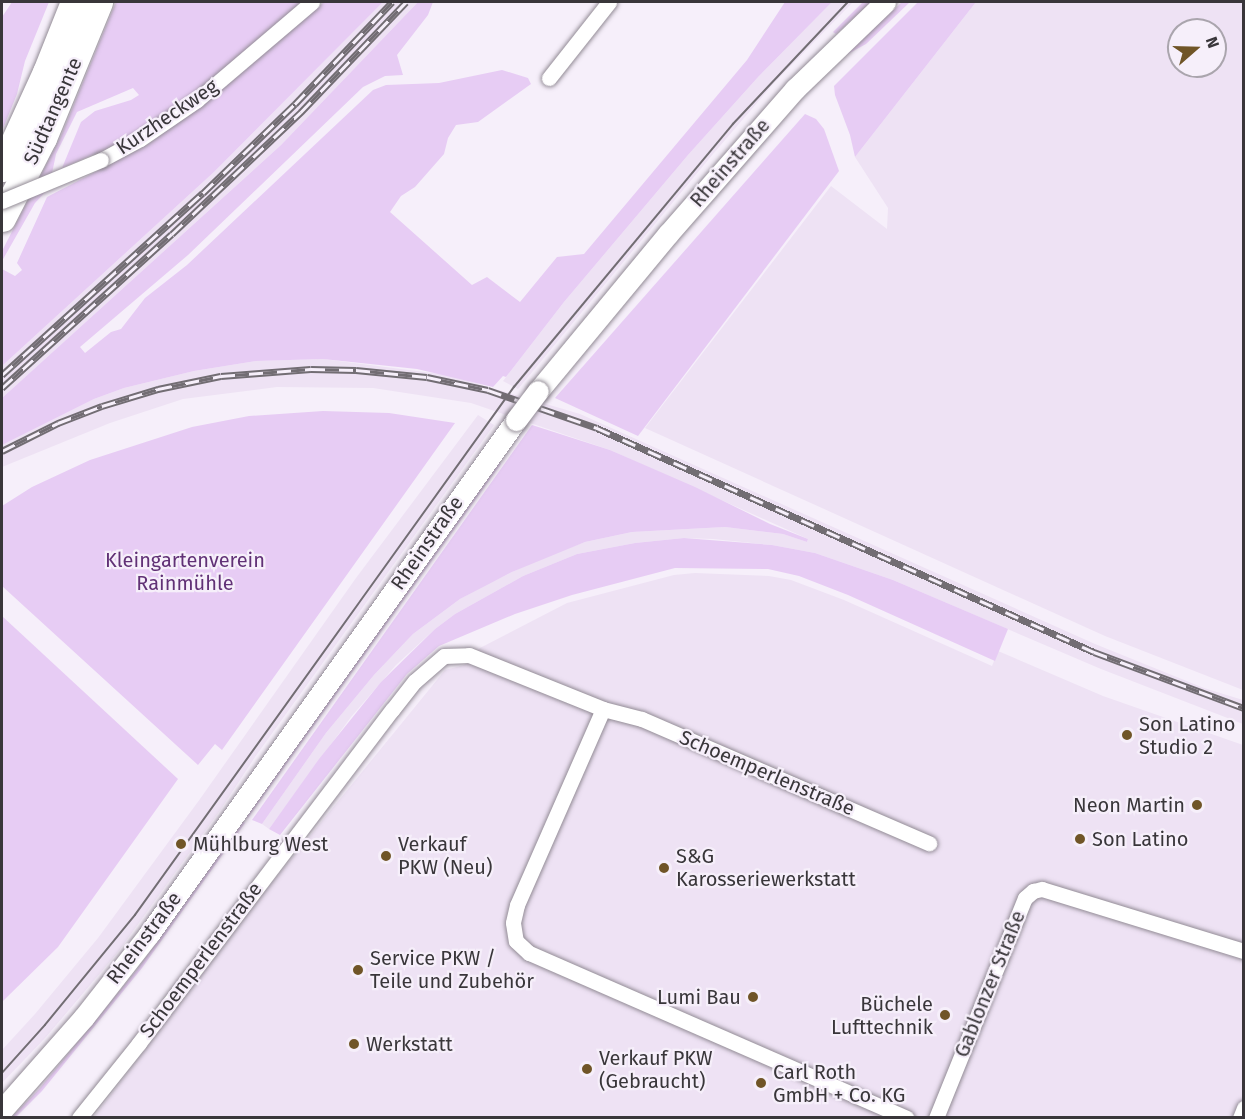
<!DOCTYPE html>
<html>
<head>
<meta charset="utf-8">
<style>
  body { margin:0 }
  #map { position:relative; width:1245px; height:1119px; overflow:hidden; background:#f6effa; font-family:"Fira Sans",sans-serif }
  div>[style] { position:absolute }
  .built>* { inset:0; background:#eee2f4 }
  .green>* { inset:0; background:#e7ccf4 }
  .roads { filter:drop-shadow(0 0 2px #928b95) drop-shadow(0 0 2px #928b95) }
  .street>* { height:15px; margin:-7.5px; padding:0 7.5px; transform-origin:7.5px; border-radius:7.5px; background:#fff }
  .secondary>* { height:21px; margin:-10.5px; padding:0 10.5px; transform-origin:10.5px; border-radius:10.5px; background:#fff }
  .highway>* { height:27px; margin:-13.5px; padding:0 13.5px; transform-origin:13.5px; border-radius:13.5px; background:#fff }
  .tram>* { height:1.5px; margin:-0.75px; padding:0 0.75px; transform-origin:0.75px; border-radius:0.75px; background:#726d73 }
  .rail>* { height:7px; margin-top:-3.5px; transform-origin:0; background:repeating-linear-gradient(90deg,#f6effa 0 14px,#726d73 0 28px); box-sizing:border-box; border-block:2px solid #726d73 }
  .bridges { filter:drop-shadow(0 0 2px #928b95) drop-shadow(0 0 2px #928b95) }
  .street-bridge>* { height:15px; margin:-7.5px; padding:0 7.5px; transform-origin:7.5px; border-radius:7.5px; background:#fff }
  .secondary-bridge>* { height:21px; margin:-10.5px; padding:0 10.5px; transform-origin:10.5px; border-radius:10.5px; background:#fff }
  .dots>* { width:16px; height:16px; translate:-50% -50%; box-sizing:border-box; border:3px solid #f6effa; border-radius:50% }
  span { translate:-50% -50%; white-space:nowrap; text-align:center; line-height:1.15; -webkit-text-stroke:4.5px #f6effa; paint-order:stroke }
  .street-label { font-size:20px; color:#39363a }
  .park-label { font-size:20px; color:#613176 }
  .poi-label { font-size:20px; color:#39363a }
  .left { translate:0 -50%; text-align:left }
  .right { translate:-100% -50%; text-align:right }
  .frame { position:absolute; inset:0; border:3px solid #39363a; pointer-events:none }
  .north { position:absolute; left:1167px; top:18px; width:60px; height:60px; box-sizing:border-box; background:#f6effa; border:2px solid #aaa5ad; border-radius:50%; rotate:70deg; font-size:16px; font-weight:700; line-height:24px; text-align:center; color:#39363a }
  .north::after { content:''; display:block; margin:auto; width:21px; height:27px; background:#705527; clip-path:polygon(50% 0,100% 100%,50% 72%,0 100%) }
</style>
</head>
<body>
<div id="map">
  <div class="built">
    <div style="clip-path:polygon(383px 2px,418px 2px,281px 145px,2px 398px,2px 366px,214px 172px)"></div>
    <div style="clip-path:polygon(832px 2px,853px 2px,774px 83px,713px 154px,518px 389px,503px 381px,564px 302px,688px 155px,759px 76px)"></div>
    <div style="clip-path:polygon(evenodd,976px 2px,1243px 2px,1243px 690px,1105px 636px,645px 428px,831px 186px,887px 229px,888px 208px,855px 157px,976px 2px,1179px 30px,1215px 30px,1215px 66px,1179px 66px,1179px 30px)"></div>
    <div style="clip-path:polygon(323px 359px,448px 375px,580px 414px,1095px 644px,1204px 688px,1243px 700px,1243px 724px,1101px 669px,893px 580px,815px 553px,772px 545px,713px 539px,684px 538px,635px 543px,577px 554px,523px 576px,455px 614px,435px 629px,396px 665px,351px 717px,269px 829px,262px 824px,326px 733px,374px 675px,413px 634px,460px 599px,487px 584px,542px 558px,585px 542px,632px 532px,725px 527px,783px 534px,807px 542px,808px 539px,610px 450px,471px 403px,373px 388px,277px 387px,183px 399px,110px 423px,2px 467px,2px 445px,94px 399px,124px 388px,194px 371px,256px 361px)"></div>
    <div style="clip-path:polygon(478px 415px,494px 425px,255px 757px,221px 809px,118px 952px,46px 1037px,2px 1083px,2px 1050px,35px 1014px,98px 938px,200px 799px,356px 578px)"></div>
    <div style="clip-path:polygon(695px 573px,769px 576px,791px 580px,844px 600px,992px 666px,998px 651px,1103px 696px,1243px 745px,1243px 1117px,93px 1118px,270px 885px,445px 670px,464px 665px,480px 648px,567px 603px,674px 575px)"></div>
  </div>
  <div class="green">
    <div style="clip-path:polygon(12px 2px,49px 2px,25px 61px,17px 94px,2px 131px,2px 17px)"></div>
    <div style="clip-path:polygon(116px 2px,301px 2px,227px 68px,160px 119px,99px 154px,97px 153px,62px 168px,81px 122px,95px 111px,131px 100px,139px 95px,133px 88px,77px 112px,56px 154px,49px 188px,35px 203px,2px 261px,2px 251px,61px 136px)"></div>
    <div style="clip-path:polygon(324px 2px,383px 2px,214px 172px,2px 366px,2px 269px,15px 276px,22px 270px,17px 263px,47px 197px,147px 145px,203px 105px)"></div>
    <div style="clip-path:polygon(418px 2px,433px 2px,428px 15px,397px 55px,403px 75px,385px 76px,363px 87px,188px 255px,80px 347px,85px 353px,111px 332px,121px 329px,145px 298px,187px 265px,373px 90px,386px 85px,439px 83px,502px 70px,528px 78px,531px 84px,478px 122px,456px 125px,448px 138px,444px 154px,415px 187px,401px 196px,390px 212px,472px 285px,487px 277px,520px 302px,557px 257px,584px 254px,747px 60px,785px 2px,832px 2px,759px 76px,688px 155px,564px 302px,506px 377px,503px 376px,493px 387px,417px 369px,323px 359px,256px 361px,194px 371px,124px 388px,94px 399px,2px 445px,2px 398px,281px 145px)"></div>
    <div style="clip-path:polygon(863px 2px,871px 2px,836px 34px,833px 32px)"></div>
    <div style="clip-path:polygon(902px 2px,910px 2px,866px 44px,846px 55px)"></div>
    <div style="clip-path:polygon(918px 2px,976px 2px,855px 157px,850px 135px,835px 95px,834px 86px)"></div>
    <div style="clip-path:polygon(805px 114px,816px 119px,824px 129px,839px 171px,638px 436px,555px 398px)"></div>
    <div style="clip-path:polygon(323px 411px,389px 413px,455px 423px,222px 750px,215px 744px,198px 765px,2px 586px,2px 506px,32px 487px,90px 460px,192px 427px,249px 416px)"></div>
    <div style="clip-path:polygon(532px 425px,610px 450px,695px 487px,770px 524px,808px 539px,807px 542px,783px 534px,725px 527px,632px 532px,585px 542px,512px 572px,460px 599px,413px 634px,374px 675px,326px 733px,262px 824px,252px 820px)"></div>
    <div style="clip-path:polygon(499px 461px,501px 464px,248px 818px,245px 816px)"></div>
    <div style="clip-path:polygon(684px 538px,772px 545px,815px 553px,893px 580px,1008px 629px,995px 661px,848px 595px,799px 576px,768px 569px,675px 568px,572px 595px,515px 614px,439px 646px,407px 674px,280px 835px,269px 829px,319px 759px,381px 682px,435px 629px,455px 614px,523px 576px,577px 554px,635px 543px)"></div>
    <div style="clip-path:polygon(2px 616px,178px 779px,58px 947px,2px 1002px)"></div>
    <div style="clip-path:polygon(242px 821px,245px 823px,142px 968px,42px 1091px,16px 1117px,11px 1118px,40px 1088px,136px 971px)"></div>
  </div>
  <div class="roads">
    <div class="street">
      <div style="left:549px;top:78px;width:97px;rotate:-51.7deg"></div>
      <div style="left:101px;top:160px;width:44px;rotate:-28.3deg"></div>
      <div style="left:140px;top:139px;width:69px;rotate:-34.4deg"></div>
      <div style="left:197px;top:100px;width:151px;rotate:-40.4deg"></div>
      <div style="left:603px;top:709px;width:214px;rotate:113.7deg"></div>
      <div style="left:517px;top:905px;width:18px;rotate:103deg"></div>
      <div style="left:513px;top:923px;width:18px;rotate:81deg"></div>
      <div style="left:516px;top:941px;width:18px;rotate:43deg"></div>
      <div style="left:529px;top:953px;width:412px;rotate:23.6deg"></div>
      <div style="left:79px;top:1118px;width:96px;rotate:-51.3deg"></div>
      <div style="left:139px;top:1043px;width:418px;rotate:-52.8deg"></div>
      <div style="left:392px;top:710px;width:37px;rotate:-52deg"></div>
      <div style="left:415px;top:681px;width:38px;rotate:-41deg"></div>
      <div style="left:444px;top:656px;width:25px;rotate:-2deg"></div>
      <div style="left:469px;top:655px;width:144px;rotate:21.9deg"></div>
      <div style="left:603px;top:709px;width:40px;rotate:14.4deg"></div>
      <div style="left:642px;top:719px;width:313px;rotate:23.4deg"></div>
      <div style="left:936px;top:1118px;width:237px;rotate:-68deg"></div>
      <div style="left:1025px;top:898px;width:11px;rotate:-41deg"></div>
      <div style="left:1033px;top:891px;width:9px;rotate:-13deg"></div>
      <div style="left:1042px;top:889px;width:211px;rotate:17.1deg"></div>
      <div style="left:1240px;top:1118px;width:11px;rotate:-68deg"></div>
    </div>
    <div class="secondary">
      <div style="left:538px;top:391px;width:204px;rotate:-50.4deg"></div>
      <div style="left:668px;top:234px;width:193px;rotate:-48.8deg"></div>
      <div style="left:795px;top:89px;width:125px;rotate:-44deg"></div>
      <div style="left:2px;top:1110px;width:124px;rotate:-48.6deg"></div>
      <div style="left:84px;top:1017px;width:105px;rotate:-51.9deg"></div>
      <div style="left:149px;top:934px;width:632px;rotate:-54.47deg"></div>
    </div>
    <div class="highway">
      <div style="left:2px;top:168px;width:106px;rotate:-65.4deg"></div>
      <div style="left:46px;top:72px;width:75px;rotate:-68.2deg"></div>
      <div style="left:2px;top:218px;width:90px;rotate:-62.9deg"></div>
      <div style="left:43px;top:138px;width:147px;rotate:-67.6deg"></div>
    </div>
  </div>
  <div class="tram">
    <div style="left:2px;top:1073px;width:64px;rotate:-48.1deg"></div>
    <div style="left:45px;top:1025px;width:142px;rotate:-50.7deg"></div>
    <div style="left:135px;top:915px;width:650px;rotate:-54.33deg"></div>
    <div style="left:514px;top:387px;width:342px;rotate:-50.2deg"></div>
    <div style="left:733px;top:124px;width:168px;rotate:-46.7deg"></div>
  </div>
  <div class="rail">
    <div style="left:2px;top:375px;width:271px;rotate:-42.2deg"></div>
    <div style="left:203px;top:193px;width:128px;rotate:-44.1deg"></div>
    <div style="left:295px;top:104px;width:141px;rotate:-46.4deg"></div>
    <div style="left:2px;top:388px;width:229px;rotate:-42.2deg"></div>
    <div style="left:172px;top:234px;width:178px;rotate:-43.4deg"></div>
    <div style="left:301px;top:112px;width:152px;rotate:-46.3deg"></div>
    <div style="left:2px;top:451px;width:63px;rotate:-26.6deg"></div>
    <div style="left:58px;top:423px;width:47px;rotate:-21.1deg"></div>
    <div style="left:102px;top:406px;width:59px;rotate:-16.9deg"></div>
    <div style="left:158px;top:389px;width:64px;rotate:-11.7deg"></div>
    <div style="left:221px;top:376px;width:90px;rotate:-4.4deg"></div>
    <div style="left:311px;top:369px;width:45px;rotate:1.3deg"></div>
    <div style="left:356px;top:370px;width:71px;rotate:5.6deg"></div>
    <div style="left:427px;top:377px;width:62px;rotate:12deg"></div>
    <div style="left:488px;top:390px;width:115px;rotate:19.2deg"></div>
    <div style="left:597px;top:428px;width:545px;rotate:24.26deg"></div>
    <div style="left:1094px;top:652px;width:160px;rotate:20.5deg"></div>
  </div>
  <div class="bridges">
    <div class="street-bridge">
      <div style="left:2px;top:201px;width:107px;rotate:-22.5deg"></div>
    </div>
    <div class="secondary-bridge">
      <div style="left:516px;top:420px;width:36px;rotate:-53deg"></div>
    </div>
  </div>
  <div class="dots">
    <div style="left:1127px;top:735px;background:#705527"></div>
    <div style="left:1197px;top:805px;background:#705527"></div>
    <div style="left:1080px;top:839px;background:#705527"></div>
    <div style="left:181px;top:844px;background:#705527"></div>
    <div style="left:386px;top:856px;background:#705527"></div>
    <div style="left:664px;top:868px;background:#705527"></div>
    <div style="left:358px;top:970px;background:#705527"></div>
    <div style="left:753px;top:997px;background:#705527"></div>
    <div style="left:945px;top:1015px;background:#705527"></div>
    <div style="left:354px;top:1044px;background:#705527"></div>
    <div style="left:587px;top:1069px;background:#705527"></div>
    <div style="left:761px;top:1083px;background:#705527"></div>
  </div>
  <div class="street-label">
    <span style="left:53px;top:111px;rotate:-66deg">Südtangente</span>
    <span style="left:167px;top:117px;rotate:-34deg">Kurzheckweg</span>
    <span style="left:730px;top:163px;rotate:-49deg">Rheinstraße</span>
    <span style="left:427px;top:543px;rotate:-55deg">Rheinstraße</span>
    <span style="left:767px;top:773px;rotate:23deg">Schoemperlenstraße</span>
    <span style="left:144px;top:938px;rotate:-53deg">Rheinstraße</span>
    <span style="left:201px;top:960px;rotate:-53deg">Schoemperlenstraße</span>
    <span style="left:990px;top:984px;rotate:-68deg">Gablonzer Straße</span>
  </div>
  <div class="park-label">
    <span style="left:185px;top:572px">Kleingartenverein<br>Rainmühle</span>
  </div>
  <div class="poi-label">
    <span class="left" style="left:1139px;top:736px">Son Latino<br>Studio 2</span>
    <span class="right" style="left:1185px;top:805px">Neon Martin</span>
    <span class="left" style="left:1092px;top:839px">Son Latino</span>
    <span class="left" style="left:193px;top:844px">Mühlburg West</span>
    <span class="left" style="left:398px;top:856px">Verkauf<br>PKW (Neu)</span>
    <span class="left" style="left:676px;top:868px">S&amp;G<br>Karosseriewerkstatt</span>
    <span class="left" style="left:370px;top:970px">Service PKW /<br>Teile und Zubehör</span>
    <span class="right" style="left:741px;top:997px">Lumi Bau</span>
    <span class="right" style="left:933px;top:1016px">Büchele<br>Lufttechnik</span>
    <span class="left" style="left:366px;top:1044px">Werkstatt</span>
    <span class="left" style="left:599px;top:1070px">Verkauf PKW<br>(Gebraucht)</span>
    <span class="left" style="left:773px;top:1084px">Carl Roth<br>GmbH + Co. KG</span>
  </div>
  <div class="frame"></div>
  <div class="north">N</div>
</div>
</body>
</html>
